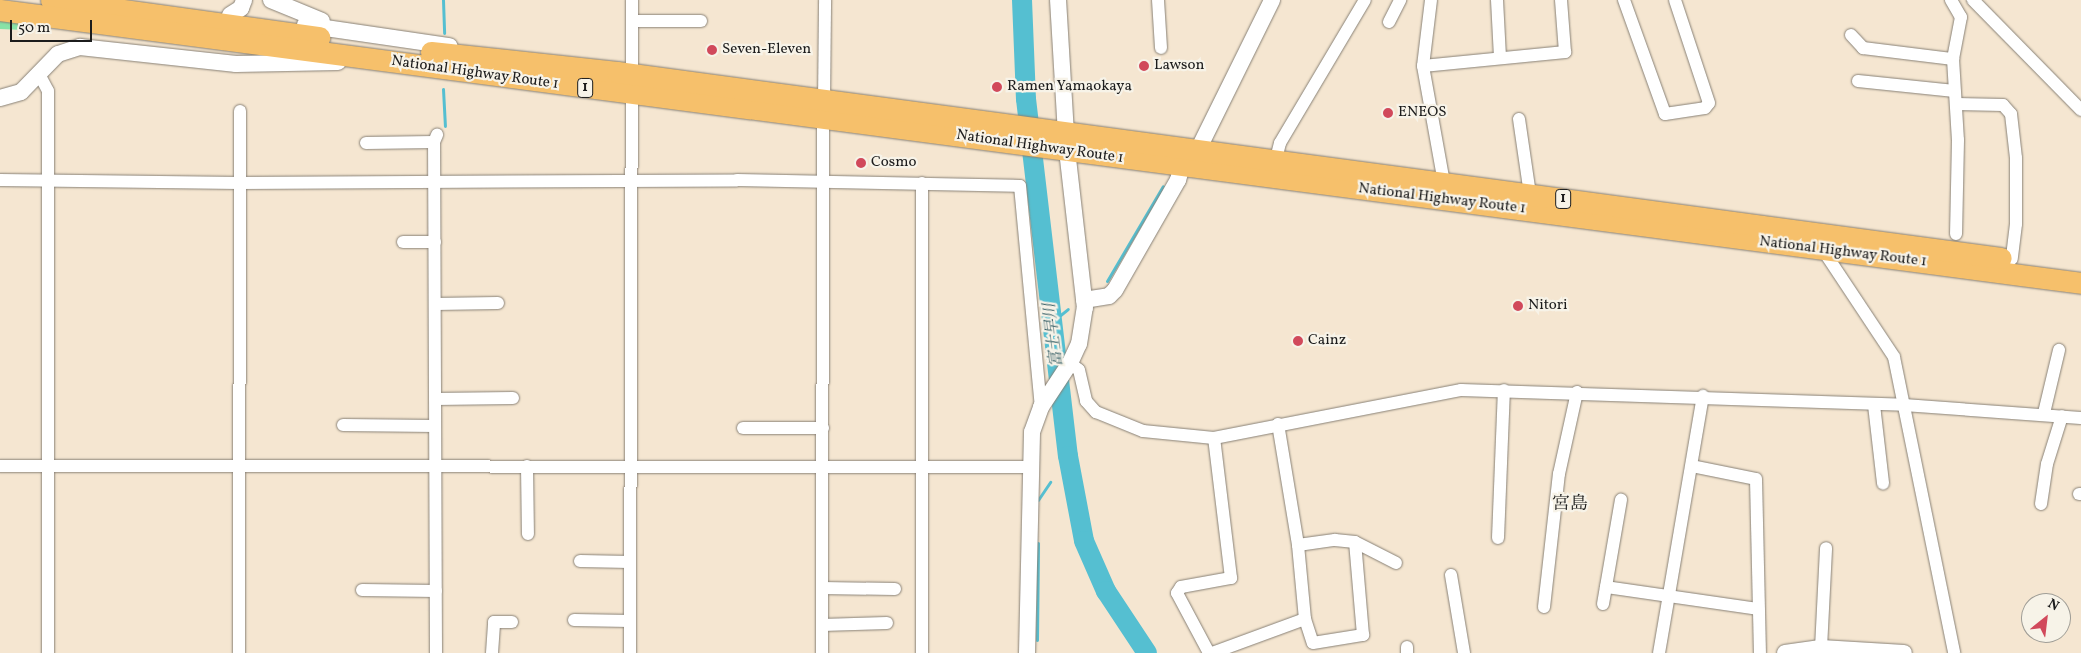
<!DOCTYPE html>
<html>
<head>
<meta charset="utf-8">
<style>
  body { margin:0 }
  #map { position:relative; width:2081px; height:653px; overflow:hidden; background:#f5e6d1; font-family:Vollkorn,"Noto Serif JP",serif }
  div>[style] { position:absolute }
  .green>* { inset:0; background:#88e2a7 }
  .stream>* { height:3px; margin:-1.5px; padding:0 1.5px; transform-origin:1.5px; border-radius:1.5px; background:#55bfd1 }
  .river>* { height:20px; margin:-10px; padding:0 10px; transform-origin:10px; border-radius:10px; background:#55bfd1 }
  .roads { filter:drop-shadow(0 0 1px #888176) drop-shadow(0 0 1px #888176) }
  .minor>* { height:12px; margin:-6px; padding:0 6px; transform-origin:6px; border-radius:6px; background:#fff }
  .tertiary>* { height:16px; margin:-8px; padding:0 8px; transform-origin:8px; border-radius:8px; background:#fff }
  .trunk>* { height:21px; margin:-10.5px; padding:0 10.5px; transform-origin:10.5px; border-radius:10.5px; background:#f6c06b }
  .dots>* { width:14px; height:14px; translate:-50% -50%; box-sizing:border-box; border:2px solid #f7f3e8; border-radius:50% }
  span { translate:-50% -50%; white-space:nowrap; text-align:center; line-height:1.15; -webkit-text-stroke:4.5px #f7f3e8; paint-order:stroke }
  .shield-label span { padding:1px 4px; background:#f7f3e8; border:1px solid; border-radius:4px; -webkit-text-stroke-width:0 }
  .shield-label { font-size:14px; color:#1c1c1c; font-weight:700 }
  .poi-label { font-size:15px; color:#1c1c1c }
  .left { translate:0 -50%; text-align:left }
  .street-label { font-size:15px; color:#1c1c1c }
  .water-label { font-size:16px; color:#335d64; font-style:italic }
  .quarter-label { font-size:18px; color:#1c1c1c }
  .north { position:absolute; left:2021px; top:593px; width:50px; height:50px; box-sizing:border-box; background:#f7f3e8; border:1px solid #9f9d96; border-radius:50%; rotate:29deg; font-size:14px; font-weight:700; line-height:20px; text-align:center; color:#1c1c1c }
  .north::after { content:''; display:block; margin:auto; width:18px; height:22px; background:#d1495b; clip-path:polygon(50% 0,100% 100%,50% 72%,0 100%) }
  .scale { position:absolute; left:10px; top:20px; width:82px; height:22px; box-sizing:border-box; border:2px solid #1c1c1c; border-top:0; padding-left:6px; font-size:15px; line-height:18px; white-space:nowrap; color:#1c1c1c; -webkit-text-stroke:4px #f7f3e8; paint-order:stroke }
</style>
</head>
<body>
<div id="map">
  <div class="green">
    <div style="clip-path:polygon(0 18px,31px 23px,31px 25px,23px 30px,0 29px)"></div>
  </div>
  <div class="stream">
    <div style="left:443px;top:0;width:33px;rotate:88deg"></div>
    <div style="left:443px;top:89px;width:37px;rotate:87deg"></div>
    <div style="left:1107px;top:281px;width:110px;rotate:-59.5deg"></div>
    <div style="left:1053px;top:321px;width:19px;rotate:-39deg"></div>
    <div style="left:1038px;top:500px;width:22px;rotate:-56deg"></div>
    <div style="left:1037px;top:640px;width:97px;rotate:-89.4deg"></div>
  </div>
  <div class="river">
    <div style="left:1022px;top:0;width:99px;rotate:87.7deg"></div>
    <div style="left:1026px;top:99px;width:359px;rotate:83.3deg"></div>
    <div style="left:1068px;top:456px;width:86px;rotate:79.3deg"></div>
    <div style="left:1084px;top:541px;width:55px;rotate:66.3deg"></div>
    <div style="left:1106px;top:591px;width:74px;rotate:56.5deg"></div>
  </div>
  <div class="roads">
    <div class="minor">
      <div style="left:1158px;top:0;width:48px;rotate:86.4deg"></div>
      <div style="left:1431px;top:0;width:66px;rotate:96.9deg"></div>
      <div style="left:1423px;top:66px;width:119px;rotate:79.8deg"></div>
      <div style="left:1497px;top:0;width:58px;rotate:87deg"></div>
      <div style="left:1624px;top:0;width:121px;rotate:70.2deg"></div>
      <div style="left:1665px;top:114px;width:40px;rotate:-8.5deg"></div>
      <div style="left:1705px;top:108px;width:6px;rotate:-51deg"></div>
      <div style="left:1709px;top:103px;width:108px;rotate:-108.3deg"></div>
      <div style="left:1951px;top:0;width:20px;rotate:60deg"></div>
      <div style="left:1961px;top:17px;width:43px;rotate:100.8deg"></div>
      <div style="left:1953px;top:59px;width:81px;rotate:86.5deg"></div>
      <div style="left:1958px;top:140px;width:94px;rotate:91.2deg"></div>
      <div style="left:1973px;top:0;width:154px;rotate:45.5deg"></div>
      <div style="left:632px;top:21px;width:69px"></div>
      <div style="left:1389px;top:22px;width:25px;rotate:-63deg"></div>
      <div style="left:1851px;top:35px;width:18px;rotate:47deg"></div>
      <div style="left:1863px;top:48px;width:91px;rotate:7deg"></div>
      <div style="left:1423px;top:66px;width:143px;rotate:-5.6deg"></div>
      <div style="left:1565px;top:52px;width:52px;rotate:-94.4deg"></div>
      <div style="left:39px;top:74px;width:19px;rotate:62deg"></div>
      <div style="left:48px;top:91px;width:562px;rotate:90deg"></div>
      <div style="left:1858px;top:81px;width:97px;rotate:5.9deg"></div>
      <div style="left:824px;top:102px;width:102px;rotate:-89.4deg"></div>
      <div style="left:1957px;top:104px;width:46px;rotate:1.2deg"></div>
      <div style="left:2003px;top:105px;width:12px;rotate:48deg"></div>
      <div style="left:2011px;top:114px;width:44px;rotate:83.5deg"></div>
      <div style="left:2016px;top:158px;width:66px;rotate:90deg"></div>
      <div style="left:2016px;top:224px;width:35px;rotate:97deg"></div>
      <div style="left:1519px;top:119px;width:76px;rotate:81.7deg"></div>
      <div style="left:366px;top:143px;width:68px;rotate:-0.8deg"></div>
      <div style="left:1276px;top:159px;width:16px;rotate:-76deg"></div>
      <div style="left:1280px;top:143px;width:166px;rotate:-59.3deg"></div>
      <div style="left:0;top:180px;width:239px;rotate:0.7deg"></div>
      <div style="left:239px;top:183px;width:498px;rotate:-0.3deg"></div>
      <div style="left:737px;top:180px;width:283px;rotate:1.2deg"></div>
      <div style="left:1020px;top:186px;width:222px;rotate:84.6deg"></div>
      <div style="left:403px;top:242px;width:32px"></div>
      <div style="left:1823px;top:250px;width:128px;rotate:56.4deg"></div>
      <div style="left:1894px;top:357px;width:302px;rotate:78.5deg"></div>
      <div style="left:435px;top:304px;width:63px;rotate:-0.9deg"></div>
      <div style="left:1070px;top:363px;width:11px;rotate:38deg"></div>
      <div style="left:1079px;top:370px;width:32px;rotate:77deg"></div>
      <div style="left:1086px;top:401px;width:15px;rotate:48deg"></div>
      <div style="left:1096px;top:412px;width:51px;rotate:22deg"></div>
      <div style="left:1143px;top:431px;width:71px;rotate:5.6deg"></div>
      <div style="left:1214px;top:438px;width:252px;rotate:-11deg"></div>
      <div style="left:1461px;top:390px;width:443px;rotate:1.9deg"></div>
      <div style="left:1904px;top:405px;width:177px;rotate:4.2deg"></div>
      <div style="left:435px;top:399px;width:78px;rotate:-0.7deg"></div>
      <div style="left:1874px;top:405px;width:79px;rotate:83.4deg"></div>
      <div style="left:2044px;top:413px;width:65px;rotate:-76.6deg"></div>
      <div style="left:1278px;top:424px;width:123px;rotate:80.6deg"></div>
      <div style="left:1298px;top:545px;width:74px;rotate:84.6deg"></div>
      <div style="left:1305px;top:619px;width:25px;rotate:72deg"></div>
      <div style="left:1313px;top:643px;width:51px;rotate:-9.1deg"></div>
      <div style="left:1363px;top:635px;width:93px;rotate:-94.9deg"></div>
      <div style="left:343px;top:425px;width:92px;rotate:0.6deg"></div>
      <div style="left:743px;top:428px;width:80px"></div>
      <div style="left:0;top:466px;width:1030px;rotate:0.06deg"></div>
      <div style="left:527px;top:466px;width:68px;rotate:89.2deg"></div>
      <div style="left:1692px;top:466px;width:65px;rotate:11.5deg"></div>
      <div style="left:1756px;top:479px;width:174px;rotate:88.7deg"></div>
      <div style="left:2079px;top:494px;width:2px"></div>
      <div style="left:2041px;top:504px;width:40px;rotate:-81.5deg"></div>
      <div style="left:2047px;top:464px;width:50px;rotate:-72.6deg"></div>
      <div style="left:1498px;top:538px;width:148px;rotate:-87.7deg"></div>
      <div style="left:1298px;top:545px;width:37px;rotate:-8deg"></div>
      <div style="left:1335px;top:540px;width:20px;rotate:6deg"></div>
      <div style="left:1355px;top:542px;width:46px;rotate:27.1deg"></div>
      <div style="left:580px;top:561px;width:50px;rotate:1.1deg"></div>
      <div style="left:1451px;top:575px;width:79px;rotate:80.5deg"></div>
      <div style="left:1606px;top:587px;width:154px;rotate:8.2deg"></div>
      <div style="left:822px;top:588px;width:73px;rotate:0.8deg"></div>
      <div style="left:362px;top:590px;width:74px;rotate:0.8deg"></div>
      <div style="left:1603px;top:604px;width:106px;rotate:-80.2deg"></div>
      <div style="left:1544px;top:607px;width:134px;rotate:-83.6deg"></div>
      <div style="left:1559px;top:474px;width:84px;rotate:-77.6deg"></div>
      <div style="left:574px;top:620px;width:56px;rotate:1deg"></div>
      <div style="left:822px;top:625px;width:65px;rotate:-1.8deg"></div>
      <div style="left:1407px;top:647px;width:6px;rotate:90deg"></div>
      <div style="left:1821px;top:648px;width:100px;rotate:-87.1deg"></div>
      <div style="left:239px;top:653px;width:542px;rotate:-89.89deg"></div>
      <div style="left:436px;top:653px;width:511px;rotate:-90.22deg"></div>
      <div style="left:434px;top:142px;width:8px;rotate:-67deg"></div>
      <div style="left:492px;top:653px;width:31px;rotate:-86deg"></div>
      <div style="left:494px;top:622px;width:18px"></div>
      <div style="left:630px;top:653px;width:653px;rotate:-89.82deg"></div>
      <div style="left:822px;top:653px;width:535px;rotate:-89.89deg"></div>
      <div style="left:922px;top:653px;width:470px;rotate:-90deg"></div>
      <div style="left:1209px;top:653px;width:68px;rotate:-118.1deg"></div>
      <div style="left:1177px;top:593px;width:7px;rotate:-56deg"></div>
      <div style="left:1181px;top:587px;width:51px;rotate:-10.2deg"></div>
      <div style="left:1231px;top:578px;width:141px;rotate:-96.9deg"></div>
      <div style="left:1212px;top:653px;width:99px;rotate:-20.1deg"></div>
      <div style="left:1659px;top:653px;width:261px;rotate:-80.3deg"></div>
    </div>
    <div class="tertiary">
      <div style="left:271px;top:0;width:55px;rotate:22.4deg"></div>
      <div style="left:230px;top:15px;width:13px;rotate:-32deg"></div>
      <div style="left:241px;top:8px;width:9px;rotate:-69deg"></div>
      <div style="left:305px;top:25px;width:146px;rotate:8.3deg"></div>
      <div style="left:0;top:98px;width:22px;rotate:-16deg"></div>
      <div style="left:21px;top:92px;width:53px;rotate:-45.8deg"></div>
      <div style="left:58px;top:54px;width:23px;rotate:-18deg"></div>
      <div style="left:80px;top:47px;width:157px;rotate:6.2deg"></div>
      <div style="left:236px;top:64px;width:102px;rotate:-1.1deg"></div>
      <div style="left:1198px;top:150px;width:167px;rotate:-63.7deg"></div>
      <div style="left:1084px;top:300px;width:25px;rotate:-9deg"></div>
      <div style="left:1109px;top:296px;width:8px;rotate:-45deg"></div>
      <div style="left:1115px;top:290px;width:127px;rotate:-60.2deg"></div>
      <div style="left:1178px;top:180px;width:15px;rotate:-74deg"></div>
      <div style="left:1027px;top:653px;width:221px;rotate:-88.7deg"></div>
      <div style="left:1032px;top:432px;width:27px;rotate:-70deg"></div>
      <div style="left:1041px;top:407px;width:53px;rotate:-56.6deg"></div>
      <div style="left:1070px;top:363px;width:21px;rotate:-65deg"></div>
      <div style="left:1079px;top:344px;width:36px;rotate:-81deg"></div>
      <div style="left:1085px;top:308px;width:158px;rotate:-96.5deg"></div>
      <div style="left:1067px;top:151px;width:151px;rotate:-93.4deg"></div>
      <div style="left:1785px;top:653px;width:36px;rotate:-8deg"></div>
      <div style="left:1821px;top:648px;width:83px;rotate:3.4deg"></div>
    </div>
    <div class="trunk">
      <div style="left:51px;top:0;width:271px;rotate:7.9deg"></div>
      <div style="left:0;top:10px;width:2099px;rotate:7.47deg"></div>
      <div style="left:431px;top:52px;width:187px;rotate:6.1deg"></div>
      <div style="left:617px;top:72px;width:1396px;rotate:7.65deg"></div>
    </div>
  </div>
  <div class="dots">
    <div style="left:712px;top:50px;background:#d1495b"></div>
    <div style="left:1144px;top:66px;background:#d1495b"></div>
    <div style="left:997px;top:87px;background:#d1495b"></div>
    <div style="left:1388px;top:113px;background:#d1495b"></div>
    <div style="left:861px;top:163px;background:#d1495b"></div>
    <div style="left:1518px;top:306px;background:#d1495b"></div>
    <div style="left:1298px;top:341px;background:#d1495b"></div>
  </div>
  <div class="shield-label">
    <span style="left:585px;top:88px">1</span>
    <span style="left:1563px;top:199px">1</span>
  </div>
  <div class="poi-label">
    <span class="left" style="left:722px;top:50px">Seven-Eleven</span>
    <span class="left" style="left:1154px;top:66px">Lawson</span>
    <span class="left" style="left:1007px;top:87px">Ramen Yamaokaya</span>
    <span class="left" style="left:1398px;top:113px">ENEOS</span>
    <span class="left" style="left:871px;top:163px">Cosmo</span>
    <span class="left" style="left:1528px;top:306px">Nitori</span>
    <span class="left" style="left:1308px;top:341px">Cainz</span>
  </div>
  <div class="street-label">
    <span style="left:475px;top:73px;rotate:8deg">National Highway Route 1</span>
    <span style="left:1040px;top:147px;rotate:8deg">National Highway Route 1</span>
    <span style="left:1442px;top:199px;rotate:7deg">National Highway Route 1</span>
    <span style="left:1843px;top:252px;rotate:7deg">National Highway Route 1</span>
  </div>
  <div class="water-label">
    <span style="left:1054px;top:335px;rotate:-97deg">富士早川</span>
  </div>
  <div class="quarter-label">
    <span style="left:1570px;top:505px">宮島</span>
  </div>
  <div class="north">N</div>
  <div class="scale">50 m</div>
</div>
</body>
</html>
